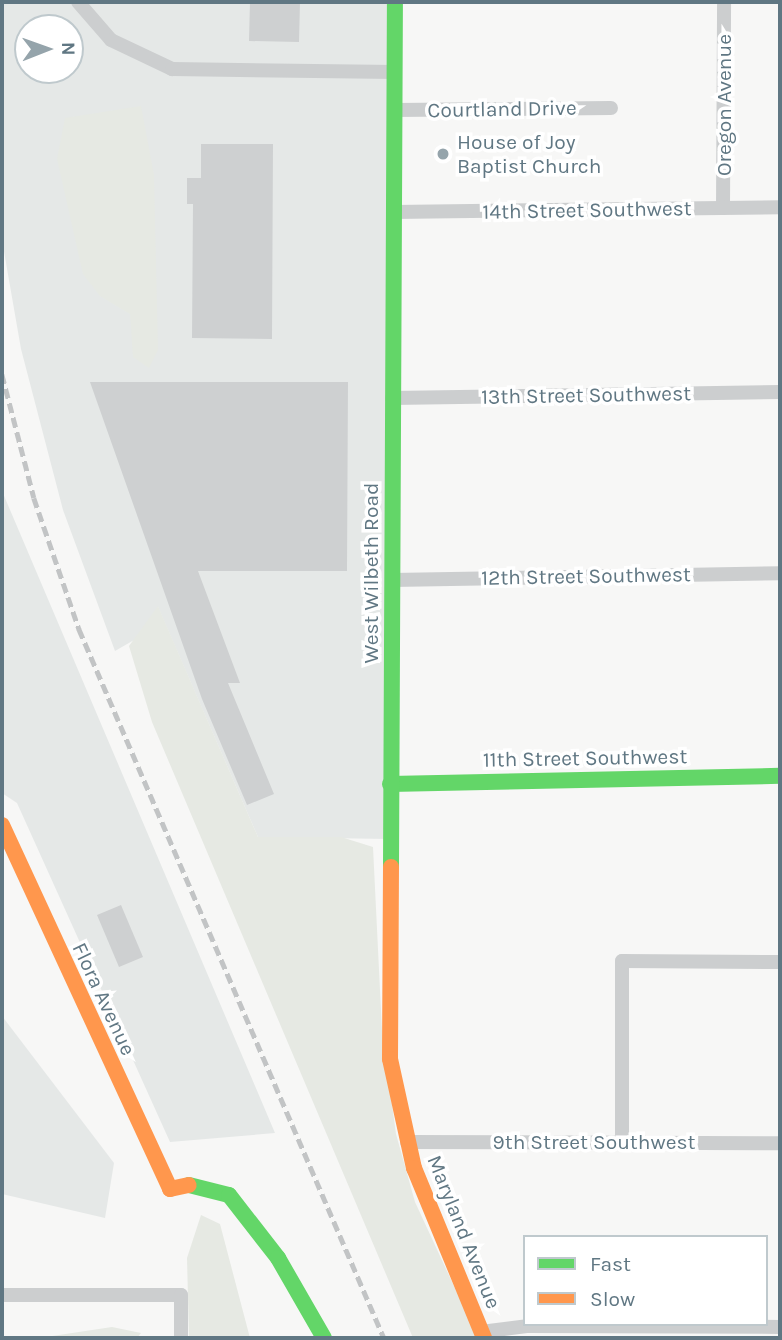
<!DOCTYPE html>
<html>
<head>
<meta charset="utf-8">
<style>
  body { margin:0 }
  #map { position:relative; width:782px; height:1340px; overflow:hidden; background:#f7f7f6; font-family:Karla,sans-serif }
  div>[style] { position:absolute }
  .built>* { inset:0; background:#e5e8e7 }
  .green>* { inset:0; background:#e6e9e3 }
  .building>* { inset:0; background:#ced0d1 }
  .street>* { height:14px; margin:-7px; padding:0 7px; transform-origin:7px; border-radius:7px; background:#cccecf }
  .fast>* { height:16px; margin:-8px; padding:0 8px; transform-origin:8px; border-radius:8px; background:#63d668 }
  .slow>* { height:16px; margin:-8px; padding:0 8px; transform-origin:8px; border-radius:8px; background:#ff974d }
  .rail>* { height:4.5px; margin-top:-2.25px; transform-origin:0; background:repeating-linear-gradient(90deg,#c2c4c5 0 10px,transparent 0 15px) }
  .dots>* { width:19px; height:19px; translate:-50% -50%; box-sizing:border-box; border:4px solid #fff; border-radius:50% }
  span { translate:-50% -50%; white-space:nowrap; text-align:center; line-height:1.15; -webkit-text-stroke:7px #fff; paint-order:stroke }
  .street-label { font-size:21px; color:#607783 }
  .poi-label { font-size:21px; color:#607783 }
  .left { translate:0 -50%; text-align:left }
  .frame { position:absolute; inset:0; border:4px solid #607783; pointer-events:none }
  .legend { position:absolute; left:523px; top:1235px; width:245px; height:91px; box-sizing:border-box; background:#fff; border:2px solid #bfc9cd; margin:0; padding:9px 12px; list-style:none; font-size:21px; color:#607783 }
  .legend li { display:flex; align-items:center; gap:14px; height:35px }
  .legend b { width:35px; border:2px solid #bfc9cd }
  .north { position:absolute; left:14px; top:14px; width:70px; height:70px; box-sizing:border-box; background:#fff; border:2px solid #bfc9cd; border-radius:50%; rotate:89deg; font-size:19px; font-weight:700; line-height:28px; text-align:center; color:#607783 }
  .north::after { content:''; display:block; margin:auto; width:24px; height:32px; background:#95a4ab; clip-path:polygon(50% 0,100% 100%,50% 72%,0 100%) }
</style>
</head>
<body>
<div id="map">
  <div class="built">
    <div style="clip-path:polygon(evenodd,2px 2px,396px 2px,389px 839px,258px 837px,158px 607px,141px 636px,115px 651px,63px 510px,21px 349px,2px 240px,2px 2px,28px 28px,70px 28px,70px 70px,28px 70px,28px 28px)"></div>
    <div style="clip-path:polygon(2px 491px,275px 1133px,170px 1142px,17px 803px,2px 793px)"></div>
    <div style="clip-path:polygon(2px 1016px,114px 1163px,105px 1218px,2px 1194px)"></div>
  </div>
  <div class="green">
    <div style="clip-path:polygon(141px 106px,154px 175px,158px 350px,149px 368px,133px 357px,130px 314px,100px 296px,83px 274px,57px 159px,65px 118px)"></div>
    <div style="clip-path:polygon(158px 606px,258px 837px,341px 837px,373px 847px,382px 1031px,396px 1134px,415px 1202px,478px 1338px,413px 1338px,152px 722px,129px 646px)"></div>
    <div style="clip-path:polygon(201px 1215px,220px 1224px,250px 1338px,189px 1338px,187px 1258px)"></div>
    <div style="clip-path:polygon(112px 1327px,141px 1333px,137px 1338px,39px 1338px)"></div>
  </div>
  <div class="building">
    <div style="clip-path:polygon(250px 2px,300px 2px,299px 42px,249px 41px)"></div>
    <div style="clip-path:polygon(201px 144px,273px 144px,272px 339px,192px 338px,193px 204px,187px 204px,187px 178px,201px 178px)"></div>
    <div style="clip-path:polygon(90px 382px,348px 382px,347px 571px,198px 571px,240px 683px,228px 683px,274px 794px,247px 805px,202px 699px)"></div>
    <div style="clip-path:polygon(121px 905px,143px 957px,119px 967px,97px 915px)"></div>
  </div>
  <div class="street">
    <div style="left:78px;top:2px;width:50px;rotate:49deg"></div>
    <div style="left:111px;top:40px;width:68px;rotate:25.4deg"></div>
    <div style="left:172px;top:69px;width:223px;rotate:0.8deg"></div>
    <div style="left:394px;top:110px;width:217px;rotate:-0.5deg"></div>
    <div style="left:723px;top:208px;width:206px;rotate:-89.7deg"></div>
    <div style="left:394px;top:212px;width:386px;rotate:-0.7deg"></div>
    <div style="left:392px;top:398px;width:388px;rotate:-0.9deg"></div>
    <div style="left:392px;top:580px;width:388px;rotate:-1deg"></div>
    <div style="left:407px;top:1142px;width:373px;rotate:0.2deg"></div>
    <div style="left:622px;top:1142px;width:181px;rotate:-90deg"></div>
    <div style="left:622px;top:961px;width:158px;rotate:0.4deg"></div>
    <div style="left:2px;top:1295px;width:179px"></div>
    <div style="left:181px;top:1295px;width:43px;rotate:90deg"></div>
    <div style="left:481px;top:1332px;width:46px;rotate:-7.4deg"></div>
    <div style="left:527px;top:1326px;width:253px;rotate:0.2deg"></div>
  </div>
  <div class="fast">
    <div style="left:390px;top:784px;width:390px;rotate:-1.2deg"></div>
    <div style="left:391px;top:867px;width:865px;rotate:-89.74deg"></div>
    <div style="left:189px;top:1185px;width:41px;rotate:14deg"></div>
    <div style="left:229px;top:1195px;width:80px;rotate:52.1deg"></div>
    <div style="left:278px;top:1258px;width:92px;rotate:60.1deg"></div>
  </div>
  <div class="slow">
    <div style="left:2px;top:825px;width:401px;rotate:65.2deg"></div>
    <div style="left:170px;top:1189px;width:19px;rotate:-12deg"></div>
    <div style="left:391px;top:867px;width:192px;rotate:90.3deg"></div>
    <div style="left:390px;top:1059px;width:112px;rotate:77.6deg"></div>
    <div style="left:414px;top:1168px;width:184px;rotate:67.6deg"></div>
  </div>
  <div class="rail">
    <div style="left:2px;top:374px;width:128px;rotate:75.5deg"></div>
    <div style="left:34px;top:498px;width:139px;rotate:71deg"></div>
    <div style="left:79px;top:629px;width:772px;rotate:66.72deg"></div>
  </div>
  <div class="dots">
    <div style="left:443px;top:154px;background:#95a4ab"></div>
  </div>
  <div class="street-label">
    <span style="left:724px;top:105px;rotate:-90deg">Oregon Avenue</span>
    <span style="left:502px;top:109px;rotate:-1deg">Courtland Drive</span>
    <span style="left:587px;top:210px;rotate:-1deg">14th Street Southwest</span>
    <span style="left:586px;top:395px;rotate:-1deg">13th Street Southwest</span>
    <span style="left:371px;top:573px;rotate:-90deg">West Wilbeth Road</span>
    <span style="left:586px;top:576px;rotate:-1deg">12th Street Southwest</span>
    <span style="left:585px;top:758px;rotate:-1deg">11th Street Southwest</span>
    <span style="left:104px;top:999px;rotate:65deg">Flora Avenue</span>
    <span style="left:594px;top:1142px">9th Street Southwest</span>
    <span style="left:464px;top:1232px;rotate:68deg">Maryland Avenue</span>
  </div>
  <div class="poi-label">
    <span class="left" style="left:457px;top:154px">House of Joy<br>Baptist Church</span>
  </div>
  <div class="frame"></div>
  <ul class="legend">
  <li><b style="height:9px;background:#63d668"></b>Fast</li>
  <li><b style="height:9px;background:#ff974d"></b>Slow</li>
  </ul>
  <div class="north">N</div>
</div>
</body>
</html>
